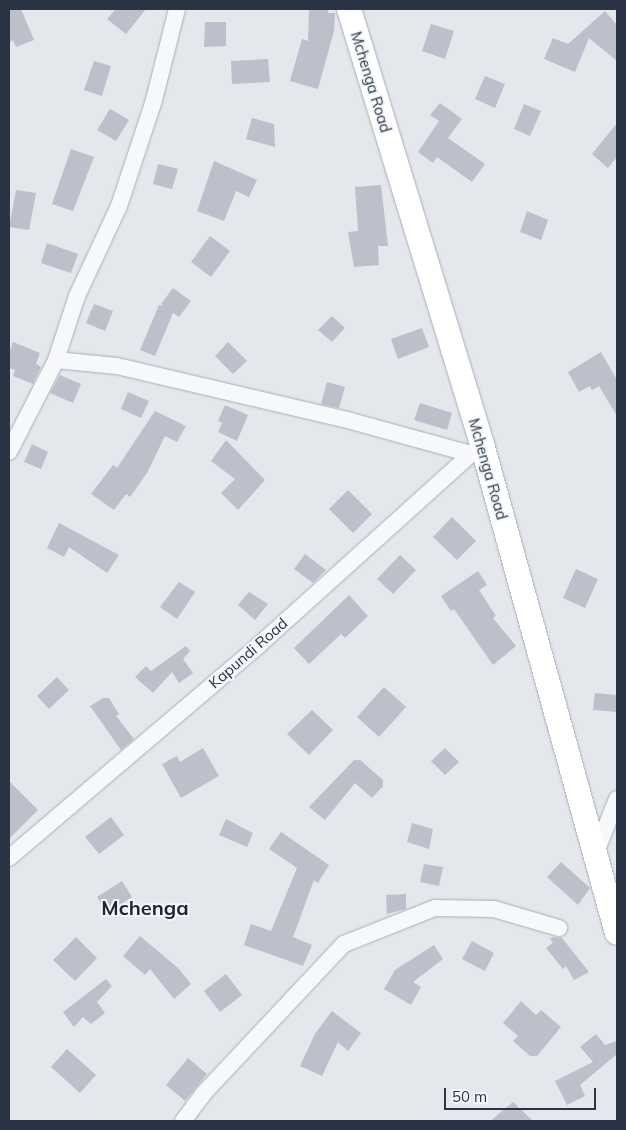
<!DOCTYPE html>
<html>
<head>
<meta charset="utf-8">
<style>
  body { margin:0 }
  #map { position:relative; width:626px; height:1130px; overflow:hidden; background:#e4e7ec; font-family:Mulish,sans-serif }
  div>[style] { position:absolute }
  .building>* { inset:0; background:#bbc0ca }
  .roads { filter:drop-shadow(0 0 1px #a9aeb7) drop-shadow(0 0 1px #a9aeb7) }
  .street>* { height:16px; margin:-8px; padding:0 8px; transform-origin:8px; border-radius:8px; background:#f7f8fa }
  .secondary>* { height:24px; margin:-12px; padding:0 12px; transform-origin:12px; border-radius:12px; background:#fff }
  span { translate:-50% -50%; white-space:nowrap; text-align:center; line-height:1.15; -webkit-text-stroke:4px #f4f6f9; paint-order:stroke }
  .street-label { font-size:15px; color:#2b3445 }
  .district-label { font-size:20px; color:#1d2536; font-weight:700 }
  .frame { position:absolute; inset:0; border:10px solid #2b3445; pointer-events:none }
  .scale { position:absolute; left:444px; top:1088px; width:152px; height:22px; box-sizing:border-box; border:2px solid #2b3445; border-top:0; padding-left:6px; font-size:15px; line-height:18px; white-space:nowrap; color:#2b3445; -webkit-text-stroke:4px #f4f6f9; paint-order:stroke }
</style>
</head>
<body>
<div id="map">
  <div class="building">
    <div style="clip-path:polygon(9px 9px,21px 9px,34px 40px,16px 47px,13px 40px,9px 43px)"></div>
    <div style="clip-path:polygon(116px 9px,146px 9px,126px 34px,107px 19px)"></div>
    <div style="clip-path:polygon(309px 9px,328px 9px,328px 13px,335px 13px,334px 31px,318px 89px,290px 81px,302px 39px,308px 41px)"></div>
    <div style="clip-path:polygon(605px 11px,617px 25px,617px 61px,589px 38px,575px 72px,544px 59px,553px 38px,568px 44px)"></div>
    <div style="clip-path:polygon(205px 22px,226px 22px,226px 46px,204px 47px)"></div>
    <div style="clip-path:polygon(431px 24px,454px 31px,445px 59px,422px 51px)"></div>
    <div style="clip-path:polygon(268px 59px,270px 82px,232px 84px,231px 61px)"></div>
    <div style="clip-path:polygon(94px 61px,111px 66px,102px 96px,84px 90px)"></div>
    <div style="clip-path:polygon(485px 76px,505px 84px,495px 108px,475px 99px)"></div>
    <div style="clip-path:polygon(440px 103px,462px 119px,448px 138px,485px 164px,472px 182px,437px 157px,433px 163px,418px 152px,439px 121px,430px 115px)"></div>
    <div style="clip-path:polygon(524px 104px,541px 111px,530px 136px,514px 129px)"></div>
    <div style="clip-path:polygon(110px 109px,129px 120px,116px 141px,97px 130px)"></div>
    <div style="clip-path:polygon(252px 118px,274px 124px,275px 147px,246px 139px)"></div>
    <div style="clip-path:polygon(617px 123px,617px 157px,608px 168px,592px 154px)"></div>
    <div style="clip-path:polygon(71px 149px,94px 157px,73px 211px,52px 204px)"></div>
    <div style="clip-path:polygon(214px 161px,257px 180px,249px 197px,236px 191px,224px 221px,197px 211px)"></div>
    <div style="clip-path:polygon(158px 164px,178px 169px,172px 189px,153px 184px)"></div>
    <div style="clip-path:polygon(381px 185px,388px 246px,378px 246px,379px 265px,354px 267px,348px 232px,358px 231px,355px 187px)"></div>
    <div style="clip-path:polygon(16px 190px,36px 193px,29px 230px,9px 227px)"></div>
    <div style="clip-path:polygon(527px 211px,548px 220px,541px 240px,520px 232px)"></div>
    <div style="clip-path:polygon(210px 236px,230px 251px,211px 277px,191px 262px)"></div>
    <div style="clip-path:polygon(47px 243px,78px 254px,71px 273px,41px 263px)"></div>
    <div style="clip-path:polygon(173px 288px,191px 301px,179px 317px,173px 313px,155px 356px,140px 350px,159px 305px,164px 306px,161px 304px)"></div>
    <div style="clip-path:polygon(94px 304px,113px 311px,105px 331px,86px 323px)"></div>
    <div style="clip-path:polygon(332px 316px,345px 328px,332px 342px,318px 330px)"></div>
    <div style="clip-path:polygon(422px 328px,429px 347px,398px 359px,391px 339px)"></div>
    <div style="clip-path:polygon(13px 342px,40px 353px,36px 364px,41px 367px,33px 384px,13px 376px,15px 370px,9px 368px,9px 353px)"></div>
    <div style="clip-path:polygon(228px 342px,247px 361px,233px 374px,215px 356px)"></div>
    <div style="clip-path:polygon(601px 352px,617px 380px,617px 416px,599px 386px,592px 390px,590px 386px,579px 392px,568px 372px)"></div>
    <div style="clip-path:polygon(60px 375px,81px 384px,73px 403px,50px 393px)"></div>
    <div style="clip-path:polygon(327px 382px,345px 387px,339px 408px,321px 404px)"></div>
    <div style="clip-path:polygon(128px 392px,149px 401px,141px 418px,121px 409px)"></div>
    <div style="clip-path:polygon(420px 403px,452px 413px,447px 430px,414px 420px)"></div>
    <div style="clip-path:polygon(225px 405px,248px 415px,237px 441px,218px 432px,222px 423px,218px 421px)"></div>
    <div style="clip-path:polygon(155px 411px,186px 426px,177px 442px,165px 436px,147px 473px,130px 497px,126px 494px,114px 510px,91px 494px,113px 465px,117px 468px)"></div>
    <div style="clip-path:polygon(226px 440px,265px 480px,238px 510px,221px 493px,235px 479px,211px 461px)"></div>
    <div style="clip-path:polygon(32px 444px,48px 452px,41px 469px,24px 462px)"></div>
    <div style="clip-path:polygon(348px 490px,372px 514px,353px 533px,329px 509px)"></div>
    <div style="clip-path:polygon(452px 517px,476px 541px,457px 560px,433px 537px)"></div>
    <div style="clip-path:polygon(59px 523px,119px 555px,107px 573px,69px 547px,64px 557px,47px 548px)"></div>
    <div style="clip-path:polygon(305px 554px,326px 570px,313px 583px,294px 569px)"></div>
    <div style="clip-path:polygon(400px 555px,416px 570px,393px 594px,377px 579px)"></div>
    <div style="clip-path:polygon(576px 569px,598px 579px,585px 608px,563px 598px)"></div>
    <div style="clip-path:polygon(478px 571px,487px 585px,479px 590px,496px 616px,493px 618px,516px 646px,493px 665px,454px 609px,451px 611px,441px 596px)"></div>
    <div style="clip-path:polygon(179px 582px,195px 592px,177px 619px,160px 607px)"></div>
    <div style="clip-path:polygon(249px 592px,268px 604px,255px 620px,238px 605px)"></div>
    <div style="clip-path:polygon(349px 595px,368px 616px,345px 638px,341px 634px,309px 664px,294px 648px)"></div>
    <div style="clip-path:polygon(186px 646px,190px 651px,183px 659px,193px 673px,179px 683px,172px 672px,153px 693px,135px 677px,146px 666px,151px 671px)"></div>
    <div style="clip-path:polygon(57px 677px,69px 690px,49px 709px,37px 696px)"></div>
    <div style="clip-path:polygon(384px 687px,406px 707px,379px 737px,357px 717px)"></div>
    <div style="clip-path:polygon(595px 693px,617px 695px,617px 712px,593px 710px)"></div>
    <div style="clip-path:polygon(103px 698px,109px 698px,119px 714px,116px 716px,134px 739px,121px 750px,90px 706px)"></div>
    <div style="clip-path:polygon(312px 710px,333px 730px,309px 755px,287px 734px)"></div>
    <div style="clip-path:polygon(203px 748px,219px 776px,181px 798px,162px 764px,177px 756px,180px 762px)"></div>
    <div style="clip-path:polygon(445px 748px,459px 762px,445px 775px,431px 761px)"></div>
    <div style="clip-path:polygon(354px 760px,360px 760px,383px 780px,383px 786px,372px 798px,355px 783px,325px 820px,309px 807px)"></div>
    <div style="clip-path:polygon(9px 781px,38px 810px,9px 839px)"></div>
    <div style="clip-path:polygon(111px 817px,124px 835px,99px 854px,85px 837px)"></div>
    <div style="clip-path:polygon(226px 819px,253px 833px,247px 847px,219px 835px)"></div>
    <div style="clip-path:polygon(412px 823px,433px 829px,429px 849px,407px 842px)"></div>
    <div style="clip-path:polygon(281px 832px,329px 865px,318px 883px,314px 880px,293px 937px,312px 945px,303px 966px,244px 945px,251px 924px,271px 931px,297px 868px,269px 849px)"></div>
    <div style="clip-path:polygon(561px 862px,590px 888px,578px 905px,547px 877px)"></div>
    <div style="clip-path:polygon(424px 864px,443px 867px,439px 886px,420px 882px)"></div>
    <div style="clip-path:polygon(122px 881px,132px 897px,107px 913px,97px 897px)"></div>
    <div style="clip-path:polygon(406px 894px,406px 909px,387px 914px,386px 895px)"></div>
    <div style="clip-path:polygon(140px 936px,179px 969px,191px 984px,174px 999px,150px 969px,145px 975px,123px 956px)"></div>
    <div style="clip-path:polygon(76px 937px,97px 958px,75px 981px,53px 960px)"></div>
    <div style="clip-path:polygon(553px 937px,562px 938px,589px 972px,574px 980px,566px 966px,563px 969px,546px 948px,553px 943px,550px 939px)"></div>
    <div style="clip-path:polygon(472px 941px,494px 953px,485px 971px,462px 959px)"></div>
    <div style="clip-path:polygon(434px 945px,443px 959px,413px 982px,421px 987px,411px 1005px,384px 989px,395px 970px)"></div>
    <div style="clip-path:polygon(226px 974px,242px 995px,220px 1012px,204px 991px)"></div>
    <div style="clip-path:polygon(106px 979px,112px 986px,97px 1002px,105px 1013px,91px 1024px,83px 1017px,74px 1027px,63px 1012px)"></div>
    <div style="clip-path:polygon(521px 1001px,536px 1015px,541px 1010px,561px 1027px,537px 1056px,530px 1056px,513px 1041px,518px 1036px,503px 1023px)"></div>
    <div style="clip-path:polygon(332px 1011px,361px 1033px,348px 1051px,338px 1042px,322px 1076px,300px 1066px,315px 1034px)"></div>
    <div style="clip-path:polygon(596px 1034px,605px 1045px,617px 1041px,617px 1054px,580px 1085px,585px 1096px,567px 1105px,555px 1081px,593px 1062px,580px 1047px)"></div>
    <div style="clip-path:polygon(67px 1049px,96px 1075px,80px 1093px,51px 1067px)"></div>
    <div style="clip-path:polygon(188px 1058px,207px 1074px,185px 1101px,166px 1085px)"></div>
    <div style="clip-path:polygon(513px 1102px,533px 1121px,490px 1121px)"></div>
  </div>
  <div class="roads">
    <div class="street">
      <div style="left:56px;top:360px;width:61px;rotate:5.6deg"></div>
      <div style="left:117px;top:366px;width:240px;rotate:13.2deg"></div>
      <div style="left:351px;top:421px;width:124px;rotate:15.4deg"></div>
      <div style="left:9px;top:452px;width:103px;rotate:-62.9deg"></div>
      <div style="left:56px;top:360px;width:67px;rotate:-71.8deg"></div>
      <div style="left:77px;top:296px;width:99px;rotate:-65deg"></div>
      <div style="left:119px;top:206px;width:112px;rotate:-71.7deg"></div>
      <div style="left:154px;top:100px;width:94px;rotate:-75.8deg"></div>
      <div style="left:595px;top:855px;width:60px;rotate:-68.6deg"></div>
      <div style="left:9px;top:858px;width:328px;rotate:-40.4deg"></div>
      <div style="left:259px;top:645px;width:300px;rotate:-42deg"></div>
      <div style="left:183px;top:1121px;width:34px;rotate:-53deg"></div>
      <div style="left:203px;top:1094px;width:206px;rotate:-46.8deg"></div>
      <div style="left:344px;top:944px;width:98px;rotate:-21.6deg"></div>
      <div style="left:435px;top:908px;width:59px;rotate:1deg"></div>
      <div style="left:494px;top:909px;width:68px;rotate:16.3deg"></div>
    </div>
    <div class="secondary">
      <div style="left:349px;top:9px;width:455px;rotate:73deg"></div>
      <div style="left:482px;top:444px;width:507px;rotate:74.57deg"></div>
    </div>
  </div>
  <div class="street-label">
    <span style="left:371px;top:82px;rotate:73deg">Mchenga Road</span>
    <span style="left:488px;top:469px;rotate:74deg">Mchenga Road</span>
    <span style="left:248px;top:653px;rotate:-41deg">Kapundi Road</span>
  </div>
  <div class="district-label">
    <span style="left:145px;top:907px">Mchenga</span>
  </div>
  <div class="frame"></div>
  <div class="scale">50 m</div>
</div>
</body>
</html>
